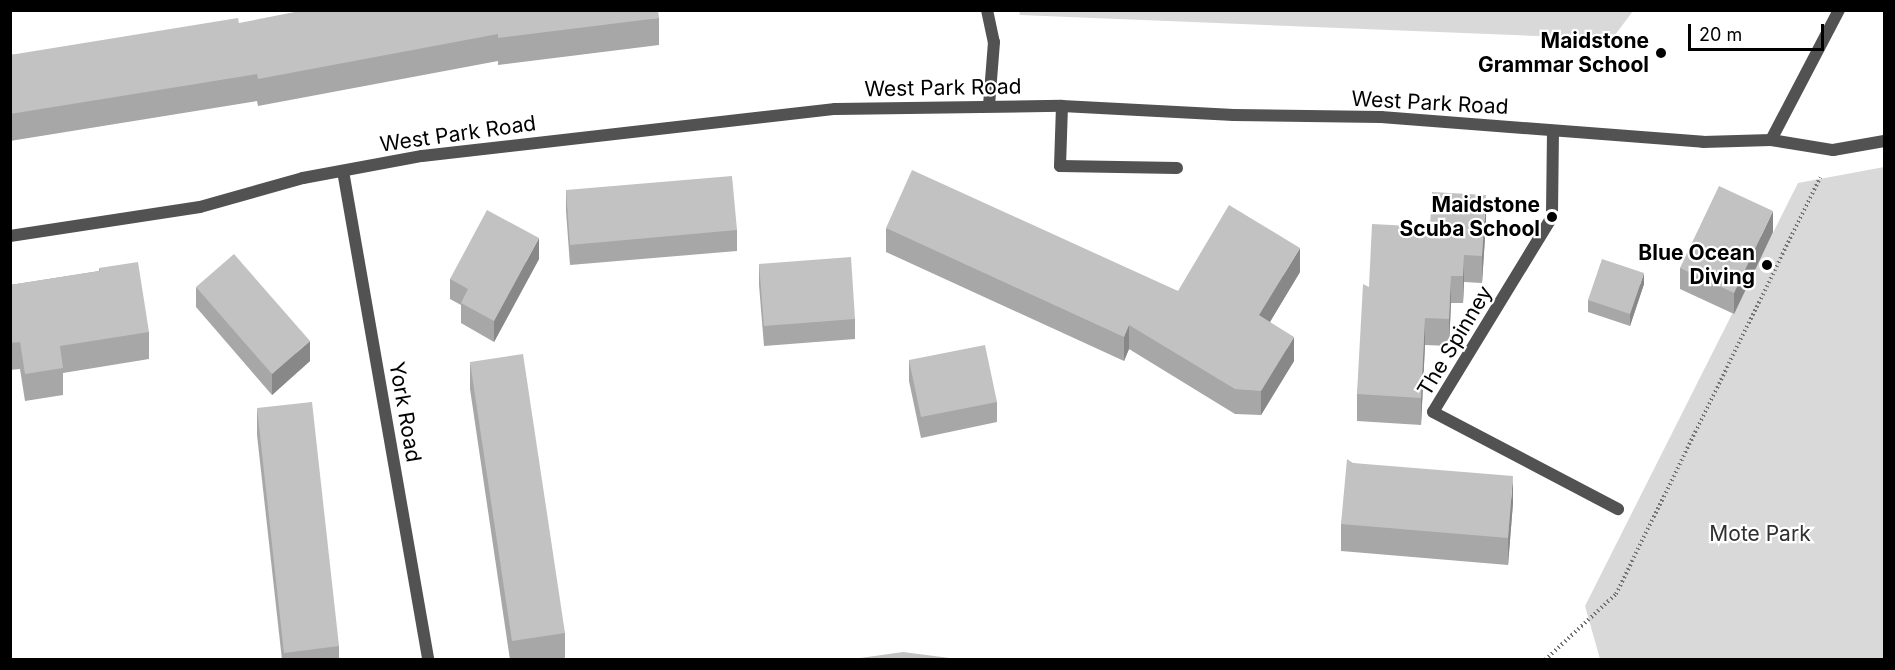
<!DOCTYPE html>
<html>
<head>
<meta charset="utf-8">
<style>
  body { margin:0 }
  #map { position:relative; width:1895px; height:670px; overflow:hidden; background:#fff; font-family:Inter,sans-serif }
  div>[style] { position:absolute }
  .green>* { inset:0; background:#d9d9d9 }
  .path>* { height:4px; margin-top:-2px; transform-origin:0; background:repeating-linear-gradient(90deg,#747474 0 1.5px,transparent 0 4.5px) }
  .service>* { height:12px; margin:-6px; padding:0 6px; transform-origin:6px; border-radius:6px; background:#525252 }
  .minor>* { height:12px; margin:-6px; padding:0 6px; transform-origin:6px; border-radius:6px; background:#525252 }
  .wall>* { inset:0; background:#a7a7a7 }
  .shaded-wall>* { inset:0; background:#888 }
  .building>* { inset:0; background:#c2c2c2 }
  .dots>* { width:16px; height:16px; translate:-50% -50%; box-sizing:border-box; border:3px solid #fff; border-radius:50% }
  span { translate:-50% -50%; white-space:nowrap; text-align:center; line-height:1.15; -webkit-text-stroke:4.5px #fff; paint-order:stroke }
  .poi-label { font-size:21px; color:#000; font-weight:700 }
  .right { translate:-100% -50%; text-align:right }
  .street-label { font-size:21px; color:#000 }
  .park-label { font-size:21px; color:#303030 }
  .frame { position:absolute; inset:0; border:12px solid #000; pointer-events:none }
  .scale { position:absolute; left:1688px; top:24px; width:136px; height:27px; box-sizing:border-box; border:3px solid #000; border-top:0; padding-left:8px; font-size:18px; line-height:21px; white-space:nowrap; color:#000; -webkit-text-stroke:4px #fff; paint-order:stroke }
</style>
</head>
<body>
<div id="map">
  <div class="green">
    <div style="clip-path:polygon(1019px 11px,1019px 10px,1633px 11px,1612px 39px,1020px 15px)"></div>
    <div style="clip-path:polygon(1884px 167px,1884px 659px,1600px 659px,1585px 606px,1798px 183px)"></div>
  </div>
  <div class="path">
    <div style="left:1689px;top:10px;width:6px"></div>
    <div style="left:1545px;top:660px;width:97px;rotate:-42.9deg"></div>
    <div style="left:1616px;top:594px;width:464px;rotate:-63.9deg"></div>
  </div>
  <div class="service">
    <div style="left:987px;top:10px;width:33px;rotate:78deg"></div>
    <div style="left:994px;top:42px;width:64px;rotate:94.5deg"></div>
    <div style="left:1771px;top:140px;width:147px;rotate:-62.4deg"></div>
  </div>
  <div class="minor">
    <div style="left:1062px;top:106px;width:60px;rotate:91.9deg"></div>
    <div style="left:1060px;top:166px;width:117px;rotate:1deg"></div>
    <div style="left:1553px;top:131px;width:86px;rotate:90.7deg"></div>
    <div style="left:1552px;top:217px;width:228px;rotate:121.4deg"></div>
    <div style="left:1433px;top:412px;width:209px;rotate:27.7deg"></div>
    <div style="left:343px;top:171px;width:496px;rotate:80.1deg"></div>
    <div style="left:10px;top:236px;width:192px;rotate:-8.7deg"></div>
    <div style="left:200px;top:207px;width:107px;rotate:-15.7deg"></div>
    <div style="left:303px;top:178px;width:121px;rotate:-10.5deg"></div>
    <div style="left:422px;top:156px;width:416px;rotate:-6.5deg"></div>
    <div style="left:835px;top:109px;width:227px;rotate:-0.8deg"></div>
    <div style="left:1062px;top:106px;width:172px;rotate:3deg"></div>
    <div style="left:1234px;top:115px;width:147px;rotate:0.8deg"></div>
    <div style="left:1381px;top:117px;width:323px;rotate:4.4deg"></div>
    <div style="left:1703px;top:142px;width:68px;rotate:-1.7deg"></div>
    <div style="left:1771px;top:140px;width:63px;rotate:9.2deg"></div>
    <div style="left:1833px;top:150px;width:52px;rotate:-10deg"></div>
  </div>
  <div class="wall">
    <div style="clip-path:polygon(659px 18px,659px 45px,498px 65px,498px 61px,258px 106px,257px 101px,10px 141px,10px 55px)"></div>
    <div style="clip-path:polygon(566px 190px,737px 230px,737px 251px,570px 265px,566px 211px)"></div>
    <div style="clip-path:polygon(1486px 222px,1482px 283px,1464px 282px,1463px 303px,1451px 303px,1449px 346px,1425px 345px,1421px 425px,1357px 421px,1357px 394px,1369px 287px,1430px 227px)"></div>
    <div style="clip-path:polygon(886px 228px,1178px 291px,1300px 272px,1270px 322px,1294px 361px,1261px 415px,1235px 414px,1129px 349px,1124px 361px,886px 252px)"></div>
    <div style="clip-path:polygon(1773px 232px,1734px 314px,1680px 289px,1680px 268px)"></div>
    <div style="clip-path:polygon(539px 259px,494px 342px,461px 323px,461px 305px,450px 299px,450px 279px)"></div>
    <div style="clip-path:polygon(759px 264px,855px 319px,855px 339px,764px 346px,759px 285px)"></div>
    <div style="clip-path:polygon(99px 268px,149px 332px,149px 359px,63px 373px,63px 395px,25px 401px,20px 369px,10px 370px,10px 285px,99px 271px)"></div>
    <div style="clip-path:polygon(1644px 284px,1630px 326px,1588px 312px,1588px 300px)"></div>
    <div style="clip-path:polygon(196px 287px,310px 361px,272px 395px,196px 307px)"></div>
    <div style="clip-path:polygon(909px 360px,997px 402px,997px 422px,921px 438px,909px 381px)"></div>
    <div style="clip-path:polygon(470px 362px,565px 633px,565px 660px,510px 660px,470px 389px)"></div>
    <div style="clip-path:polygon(257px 408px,339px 646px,339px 660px,282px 660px,257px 435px)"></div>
    <div style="clip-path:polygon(1353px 463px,1513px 503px,1508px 565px,1341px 551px,1341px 524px)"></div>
  </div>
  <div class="shaded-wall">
    <div style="clip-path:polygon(1486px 195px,1486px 222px,1482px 283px,1482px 256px)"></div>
    <div style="clip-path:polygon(1773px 211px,1773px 232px,1734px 314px,1734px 293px)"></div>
    <div style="clip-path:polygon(539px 238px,539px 259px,494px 342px,494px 321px)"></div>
    <div style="clip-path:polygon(1300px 248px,1300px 272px,1259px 340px,1259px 315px)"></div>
    <div style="clip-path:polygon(1464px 255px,1464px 282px,1463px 303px,1463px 276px)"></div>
    <div style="clip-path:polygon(1644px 273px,1644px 284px,1630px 326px,1630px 314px)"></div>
    <div style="clip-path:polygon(1451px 276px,1451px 303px,1449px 346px,1449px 319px)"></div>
    <div style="clip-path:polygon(1425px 318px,1425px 345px,1421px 425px,1421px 398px)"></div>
    <div style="clip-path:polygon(1129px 325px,1129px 349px,1124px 361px,1124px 337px)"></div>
    <div style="clip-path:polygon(1294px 337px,1294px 361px,1261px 415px,1261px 391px)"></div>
    <div style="clip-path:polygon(310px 341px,310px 361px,272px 395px,272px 374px)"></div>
    <div style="clip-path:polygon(1513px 476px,1513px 503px,1508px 565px,1508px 538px)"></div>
  </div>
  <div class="building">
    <div style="clip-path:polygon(305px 10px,658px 10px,659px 18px,498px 38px,498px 34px,258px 79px,257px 74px,10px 114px,10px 55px,238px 18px,239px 23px)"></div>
    <div style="clip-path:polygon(912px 170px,1178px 291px,1229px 205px,1300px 248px,1259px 315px,1294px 337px,1261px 391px,1235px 389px,1129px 325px,1124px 337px,886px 228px)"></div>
    <div style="clip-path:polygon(732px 176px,737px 230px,570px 245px,566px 190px)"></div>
    <div style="clip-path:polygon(1719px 186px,1773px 211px,1734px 293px,1680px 268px)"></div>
    <div style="clip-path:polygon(1432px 192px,1486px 195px,1482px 256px,1464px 255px,1463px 276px,1451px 276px,1449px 319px,1425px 318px,1421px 398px,1357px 394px,1363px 284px,1369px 287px,1372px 224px,1430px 227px)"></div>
    <div style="clip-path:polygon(487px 210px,539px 238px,494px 321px,461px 303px,468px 289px,450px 279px)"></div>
    <div style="clip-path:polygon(234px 254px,310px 341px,272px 374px,196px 287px)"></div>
    <div style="clip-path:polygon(851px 257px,855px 319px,764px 326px,759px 264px)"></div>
    <div style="clip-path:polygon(1602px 259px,1644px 273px,1630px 314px,1588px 300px)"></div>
    <div style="clip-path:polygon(138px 262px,149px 332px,60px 346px,63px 368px,25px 374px,20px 342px,10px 343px,10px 285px,100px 271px,99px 268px)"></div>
    <div style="clip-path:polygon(985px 345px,997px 402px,921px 417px,909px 360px)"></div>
    <div style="clip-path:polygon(523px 354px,565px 633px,512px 641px,470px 362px)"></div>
    <div style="clip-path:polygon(312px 402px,339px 646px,284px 653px,257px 408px)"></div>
    <div style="clip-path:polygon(1347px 459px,1353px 463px,1513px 476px,1508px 538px,1341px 524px)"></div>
    <div style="clip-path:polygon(903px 652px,965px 660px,846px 660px)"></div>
  </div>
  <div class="dots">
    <div style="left:1661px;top:53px;background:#000"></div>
    <div style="left:1552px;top:217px;background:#000"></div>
    <div style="left:1767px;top:265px;background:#000"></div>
  </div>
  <div class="poi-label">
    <span class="right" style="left:1649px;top:53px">Maidstone<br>Grammar School</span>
    <span class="right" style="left:1540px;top:217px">Maidstone<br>Scuba School</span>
    <span class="right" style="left:1755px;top:265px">Blue Ocean<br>Diving</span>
  </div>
  <div class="street-label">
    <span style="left:943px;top:88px;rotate:-1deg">West Park Road</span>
    <span style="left:1430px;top:103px;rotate:3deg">West Park Road</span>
    <span style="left:458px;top:134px;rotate:-8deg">West Park Road</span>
    <span style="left:1455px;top:341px;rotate:-59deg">The Spinney</span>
    <span style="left:405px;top:412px;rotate:80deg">York Road</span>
  </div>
  <div class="park-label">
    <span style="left:1760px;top:534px">Mote Park</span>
  </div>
  <div class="frame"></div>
  <div class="scale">20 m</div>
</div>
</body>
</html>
